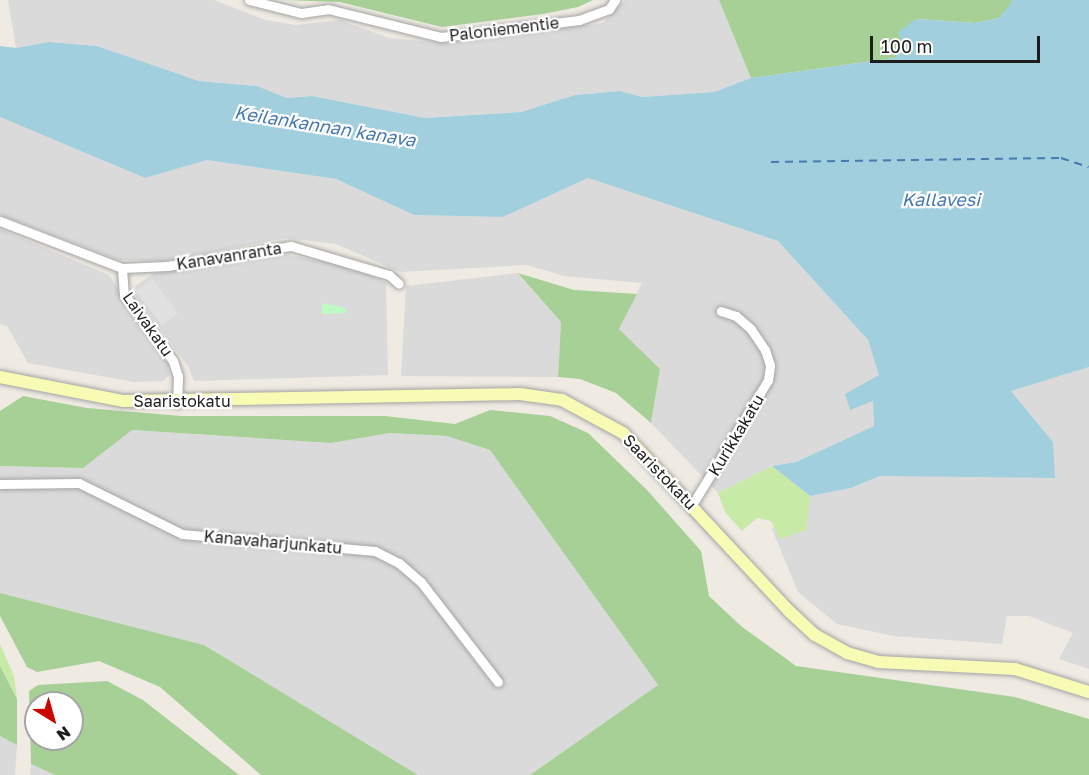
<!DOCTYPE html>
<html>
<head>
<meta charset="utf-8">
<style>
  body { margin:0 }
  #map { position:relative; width:1089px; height:775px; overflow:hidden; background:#efebe3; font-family:"Golos Text",sans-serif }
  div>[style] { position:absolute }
  .residential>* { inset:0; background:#dbdada }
  .grass>* { inset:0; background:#c7eba7 }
  .forest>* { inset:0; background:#a6d096 }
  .park>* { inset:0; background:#befbc4 }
  .parking>* { inset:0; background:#e1e1e1 }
  .water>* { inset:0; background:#a1cfde }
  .ferry>* { height:1.5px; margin-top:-0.75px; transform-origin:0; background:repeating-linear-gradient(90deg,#4779b0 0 8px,transparent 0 14px) }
  .roads { filter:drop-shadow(0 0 2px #a4a4a4) drop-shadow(0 0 2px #a4a4a4) }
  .street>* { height:9px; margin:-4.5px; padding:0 4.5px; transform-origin:4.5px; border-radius:4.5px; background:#fff }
  .secondary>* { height:12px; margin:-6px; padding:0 6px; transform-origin:6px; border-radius:6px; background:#f7fbb4 }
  span { translate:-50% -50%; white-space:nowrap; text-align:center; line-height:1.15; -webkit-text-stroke:4.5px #fff; paint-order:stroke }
  .street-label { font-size:16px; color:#1d1d1d }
  .water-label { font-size:18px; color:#4779b0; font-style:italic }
  .north { position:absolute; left:24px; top:691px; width:60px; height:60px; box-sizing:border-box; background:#fff; border:2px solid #a5a5a5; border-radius:50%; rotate:143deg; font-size:16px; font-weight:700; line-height:24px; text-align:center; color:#1d1d1d }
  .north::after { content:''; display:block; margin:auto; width:21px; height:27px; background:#cb0400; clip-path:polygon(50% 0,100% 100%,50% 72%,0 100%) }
  .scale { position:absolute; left:870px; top:36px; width:170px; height:27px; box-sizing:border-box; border:3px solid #1d1d1d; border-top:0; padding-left:8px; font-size:18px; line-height:21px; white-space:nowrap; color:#1d1d1d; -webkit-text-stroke:4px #fff; paint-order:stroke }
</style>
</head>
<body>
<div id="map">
  <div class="residential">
    <div style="clip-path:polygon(8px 0,214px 0,266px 20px,296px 25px,340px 20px,389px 38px,444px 43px,603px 23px,625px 0,719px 0,751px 78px,714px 92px,642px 97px,620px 91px,575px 95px,521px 112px,425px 118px,312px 96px,287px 98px,257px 86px,199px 81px,97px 46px,49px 42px,16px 48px)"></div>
    <div style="clip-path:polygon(0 117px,145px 178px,206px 160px,336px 179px,414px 215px,503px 217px,588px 178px,778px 241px,868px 340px,880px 375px,873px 401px,874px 426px,796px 462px,772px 466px,718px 493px,651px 423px,660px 369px,619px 329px,642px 283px,564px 276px,527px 265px,400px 272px,336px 244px,286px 238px,163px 261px,120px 260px,0 215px)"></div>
    <div style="clip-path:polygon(0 229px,109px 275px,167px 363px,170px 375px,163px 381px,134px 382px,28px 363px,7px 326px,0 324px)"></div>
    <div style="clip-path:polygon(277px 253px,353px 267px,386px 283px,388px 375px,194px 381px,188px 366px,135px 295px,135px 286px,156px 272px)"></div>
    <div style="clip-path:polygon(518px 273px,561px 322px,558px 377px,401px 376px,406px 286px)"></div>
    <div style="clip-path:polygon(1089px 367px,1089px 669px,1059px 659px,1073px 633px,1029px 616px,1007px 616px,1002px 644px,894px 636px,837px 624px,798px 592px,772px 529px,810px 496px,851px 488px,880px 476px,953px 474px,1053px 442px,1011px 391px)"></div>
    <div style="clip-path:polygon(131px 430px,331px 443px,390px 433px,448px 436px,490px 450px,658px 685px,530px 775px,418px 775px,204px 645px,0 593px,0 466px,83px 468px)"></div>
    <div style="clip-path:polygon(0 736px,17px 745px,15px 775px,0 775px)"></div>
    <div style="clip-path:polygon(31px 764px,55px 775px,30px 775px)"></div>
  </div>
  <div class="grass">
    <div style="clip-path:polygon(772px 466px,810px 496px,806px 530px,780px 539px,771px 521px,757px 518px,742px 531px,725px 512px,718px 493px)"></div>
    <div style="clip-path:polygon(0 644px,14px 676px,17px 699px,0 666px)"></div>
  </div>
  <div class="forest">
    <div style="clip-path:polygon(283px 0,593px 0,578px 7px,543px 14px,442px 27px,340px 2px)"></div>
    <div style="clip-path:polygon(719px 0,1013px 0,1013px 2px,999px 18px,975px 23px,916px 19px,905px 47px,895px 58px,751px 78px)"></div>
    <div style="clip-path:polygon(518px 273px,574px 290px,637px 294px,619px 329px,660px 369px,651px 423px,616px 393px,580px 379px,558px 377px,561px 322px)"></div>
    <div style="clip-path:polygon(23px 396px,87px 408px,181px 416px,385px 416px,455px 424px,490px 410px,550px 416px,588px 433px,647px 490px,701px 551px,709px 596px,741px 626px,796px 666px,1015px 697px,1089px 719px,1089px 775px,530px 775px,658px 685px,490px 450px,447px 436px,390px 433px,331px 443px,132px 430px,83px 468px,0 466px,0 411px)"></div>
    <div style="clip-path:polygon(0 593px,204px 645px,418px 775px,261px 775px,160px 687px,99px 661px,37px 672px,27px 667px,0 616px)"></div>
    <div style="clip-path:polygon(0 666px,17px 699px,17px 745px,0 736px)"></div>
    <div style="clip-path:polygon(evenodd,107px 681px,143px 700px,239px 775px,55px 775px,31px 764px,29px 691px,38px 685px,107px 681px,36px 703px,72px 703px,72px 739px,36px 739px,36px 703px)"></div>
  </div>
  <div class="park">
    <div style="clip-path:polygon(322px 303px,346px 308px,346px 313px,322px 314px)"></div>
  </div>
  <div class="parking">
    <div style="clip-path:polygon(153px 279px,178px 313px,162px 325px,136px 291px)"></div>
  </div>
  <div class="water">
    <div style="clip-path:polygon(1013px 0,1089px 0,1089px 367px,1011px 391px,1053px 442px,1055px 478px,880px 476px,851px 488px,810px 496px,772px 466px,796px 462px,874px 426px,873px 401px,850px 410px,845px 394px,879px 375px,868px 340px,778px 241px,588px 178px,503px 217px,414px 215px,336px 179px,207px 160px,145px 178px,0 117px,0 46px,16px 48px,49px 42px,97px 46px,199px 81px,257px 86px,287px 98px,312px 96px,425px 118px,521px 112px,575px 95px,620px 91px,642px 97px,714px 92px,751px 78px,895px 58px,905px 47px,898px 32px,916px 19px,975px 23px,999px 18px)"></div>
  </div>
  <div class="ferry">
    <div style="left:771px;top:162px;width:290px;rotate:-0.8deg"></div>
    <div style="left:1061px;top:158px;width:29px;rotate:18deg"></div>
  </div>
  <div class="roads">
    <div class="street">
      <div style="left:249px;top:0;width:54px;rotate:14deg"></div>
      <div style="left:301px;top:13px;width:27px;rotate:-8deg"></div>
      <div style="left:328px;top:9px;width:116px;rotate:13.9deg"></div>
      <div style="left:441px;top:37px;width:139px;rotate:-7deg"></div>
      <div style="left:579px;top:20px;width:32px;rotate:-20deg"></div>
      <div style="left:609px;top:9px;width:11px;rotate:-56deg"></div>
      <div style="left:0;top:221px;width:131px;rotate:21.1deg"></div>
      <div style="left:122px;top:268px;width:26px;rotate:86deg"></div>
      <div style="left:124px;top:294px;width:83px;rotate:53.8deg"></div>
      <div style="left:173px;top:361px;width:16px;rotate:72deg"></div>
      <div style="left:178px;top:376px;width:27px;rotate:92deg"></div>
      <div style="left:122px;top:268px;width:45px;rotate:-2.5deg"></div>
      <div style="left:167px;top:266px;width:126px;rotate:-9.2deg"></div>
      <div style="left:291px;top:246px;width:102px;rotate:16.5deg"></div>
      <div style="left:389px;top:275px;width:13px;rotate:42deg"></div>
      <div style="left:0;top:484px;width:79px;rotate:-0.7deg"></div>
      <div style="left:79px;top:483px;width:115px;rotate:26.3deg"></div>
      <div style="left:182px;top:534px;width:194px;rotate:5deg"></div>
      <div style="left:375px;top:551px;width:27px;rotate:27deg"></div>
      <div style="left:399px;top:563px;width:29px;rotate:41deg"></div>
      <div style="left:421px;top:582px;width:126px;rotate:52.4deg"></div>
      <div style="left:692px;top:505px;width:146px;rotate:-58.7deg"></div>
      <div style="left:768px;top:380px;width:15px;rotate:-82deg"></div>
      <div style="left:770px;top:365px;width:16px;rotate:-108deg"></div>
      <div style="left:765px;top:350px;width:25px;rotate:-124deg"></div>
      <div style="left:751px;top:329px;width:20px;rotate:-139deg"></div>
      <div style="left:736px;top:316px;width:16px;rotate:-162deg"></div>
    </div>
    <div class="secondary">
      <div style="left:0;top:377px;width:126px;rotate:11deg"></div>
      <div style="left:124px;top:401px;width:396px;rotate:-1deg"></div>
      <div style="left:520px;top:394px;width:42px;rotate:8.1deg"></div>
      <div style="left:562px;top:400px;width:69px;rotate:28.4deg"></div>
      <div style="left:623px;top:433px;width:243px;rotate:47deg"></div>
      <div style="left:789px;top:611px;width:35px;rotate:43deg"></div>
      <div style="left:815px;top:635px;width:37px;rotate:29deg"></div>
      <div style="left:847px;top:653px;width:32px;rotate:16deg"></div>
      <div style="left:878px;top:662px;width:137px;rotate:2.9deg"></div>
      <div style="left:1015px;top:669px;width:77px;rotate:17.3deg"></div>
    </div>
  </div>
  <div class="street-label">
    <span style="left:504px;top:29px;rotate:-7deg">Paloniementie</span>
    <span style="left:229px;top:256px;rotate:-9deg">Kanavanranta</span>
    <span style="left:148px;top:324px;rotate:55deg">Laivakatu</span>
    <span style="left:182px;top:401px">Saaristokatu</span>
    <span style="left:736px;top:435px;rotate:-59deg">Kurikkakatu</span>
    <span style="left:660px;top:472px;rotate:46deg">Saaristokatu</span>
    <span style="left:273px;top:542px;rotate:5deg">Kanavaharjunkatu</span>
  </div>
  <div class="water-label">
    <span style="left:325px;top:126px;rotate:9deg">Keilankannan kanava</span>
    <span style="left:941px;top:199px">Kallavesi</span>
  </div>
  <div class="north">N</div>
  <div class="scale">100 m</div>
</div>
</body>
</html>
